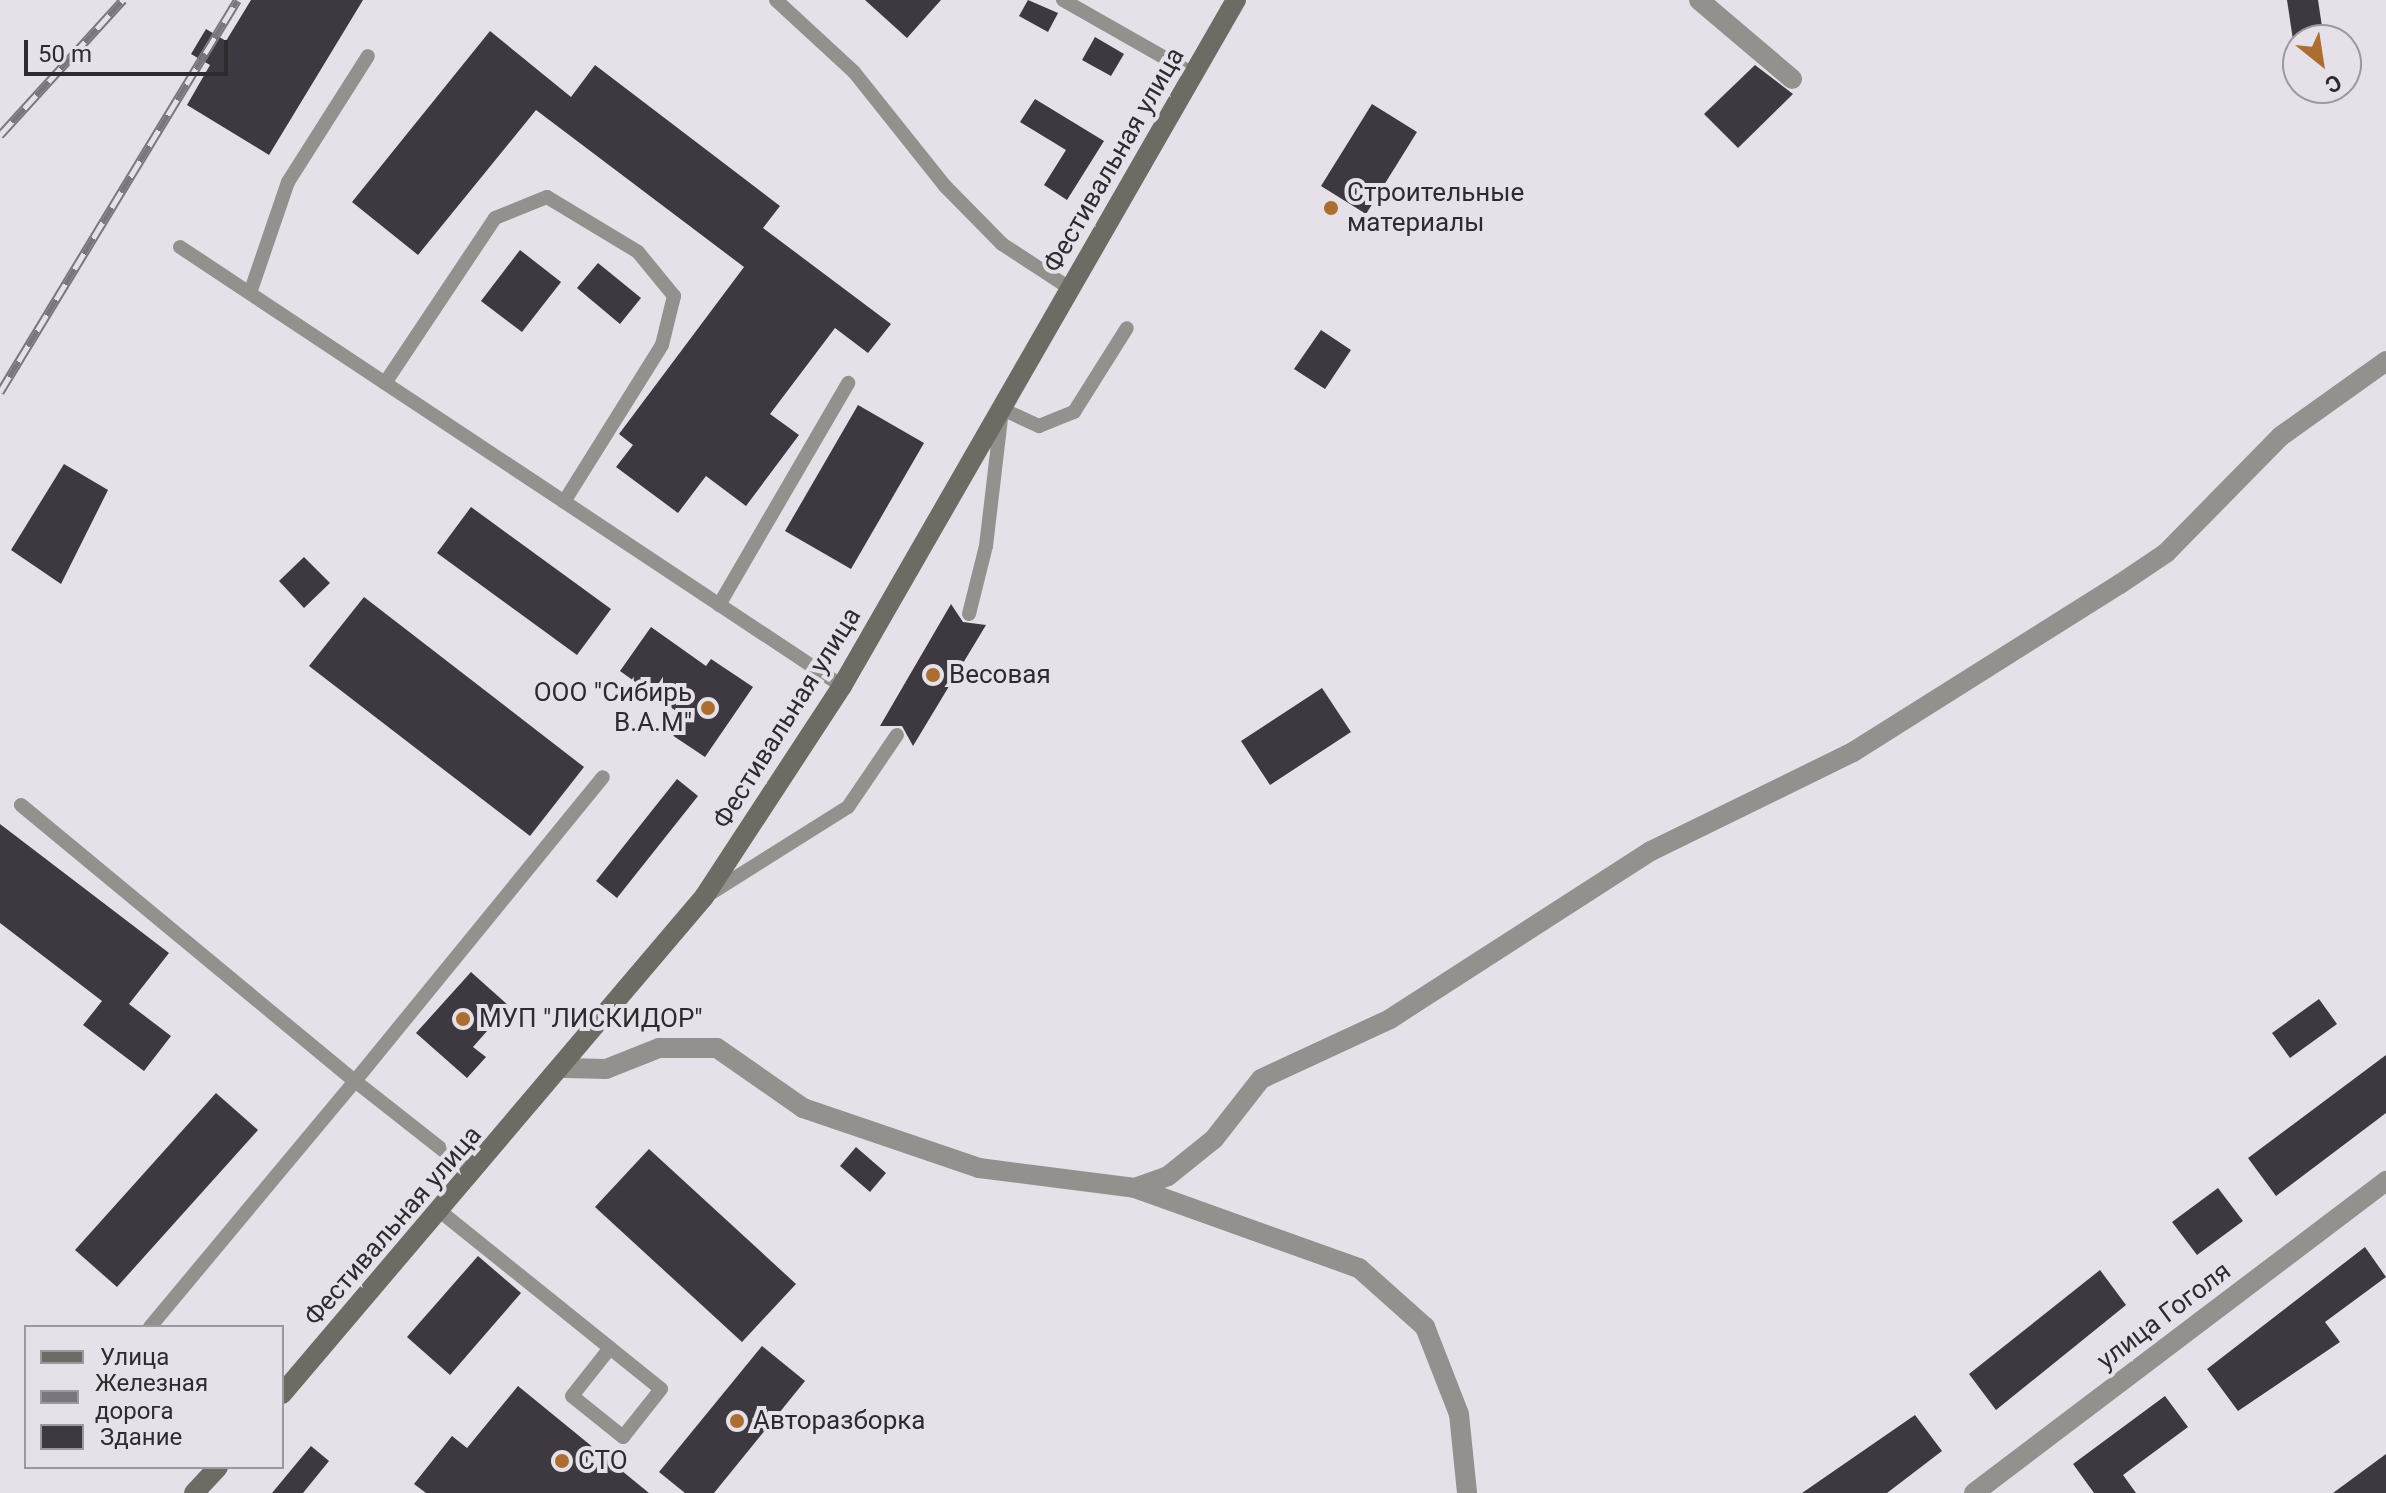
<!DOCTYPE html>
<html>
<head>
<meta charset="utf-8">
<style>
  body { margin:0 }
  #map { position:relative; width:2386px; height:1493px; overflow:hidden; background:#e6e0e9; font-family:Roboto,sans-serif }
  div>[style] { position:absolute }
  .building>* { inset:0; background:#3e3940 }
  .service>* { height:14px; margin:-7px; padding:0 7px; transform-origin:7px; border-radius:7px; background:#93918d }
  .minor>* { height:20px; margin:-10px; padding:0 10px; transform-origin:10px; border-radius:10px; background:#93918d }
  .secondary>* { height:20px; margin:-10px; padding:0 10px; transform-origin:10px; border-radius:10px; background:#6e6a64 }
  .rail>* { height:9px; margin-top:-4.5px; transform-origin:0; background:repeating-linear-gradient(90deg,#e6e0e9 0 18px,#7a767c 0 36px); box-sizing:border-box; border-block:2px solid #7a767c }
  .dots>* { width:22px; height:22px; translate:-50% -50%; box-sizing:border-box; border:4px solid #e6e0e9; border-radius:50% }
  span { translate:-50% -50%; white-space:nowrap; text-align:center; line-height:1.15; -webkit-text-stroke:8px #e6e0e9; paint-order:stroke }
  .street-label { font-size:26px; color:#2e2b2f }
  .poi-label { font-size:26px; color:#2e2b2f }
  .left { translate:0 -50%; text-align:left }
  .right { translate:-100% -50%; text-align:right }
  .legend { position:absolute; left:24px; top:1325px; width:260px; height:144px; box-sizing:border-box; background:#e6e0e9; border:2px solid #9c989f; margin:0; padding:10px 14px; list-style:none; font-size:24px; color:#2e2b2f }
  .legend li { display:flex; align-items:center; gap:16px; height:40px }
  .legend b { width:40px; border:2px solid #9c989f }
  .north { position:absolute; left:2282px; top:24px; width:80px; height:80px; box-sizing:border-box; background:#e6e0e9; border:2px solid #9c989f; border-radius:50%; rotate:150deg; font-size:22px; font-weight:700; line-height:32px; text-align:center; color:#2e2b2f }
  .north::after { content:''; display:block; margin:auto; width:28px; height:36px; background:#ab6d32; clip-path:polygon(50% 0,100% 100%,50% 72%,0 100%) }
  .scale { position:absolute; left:24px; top:40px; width:204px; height:36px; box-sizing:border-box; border:4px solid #2e2b2f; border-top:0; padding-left:10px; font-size:24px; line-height:28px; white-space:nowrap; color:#2e2b2f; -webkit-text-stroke:6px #e6e0e9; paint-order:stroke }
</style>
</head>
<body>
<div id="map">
  <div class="building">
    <div style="clip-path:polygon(251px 0,363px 0,269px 155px,187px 105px,210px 65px,191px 54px,206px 29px,226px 41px)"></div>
    <div style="clip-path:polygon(865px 0,941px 0,907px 38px)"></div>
    <div style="clip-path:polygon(1028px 0,1058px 13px,1048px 32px,1019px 16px)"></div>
    <div style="clip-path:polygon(2287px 0,2318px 0,2324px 40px,2293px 40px)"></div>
    <div style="clip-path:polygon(490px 31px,571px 97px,595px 65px,780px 206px,763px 228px,891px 324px,868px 353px,835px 328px,770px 414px,799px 435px,746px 506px,706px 476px,678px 513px,616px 467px,633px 445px,619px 434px,744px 267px,536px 110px,418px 255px,352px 202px)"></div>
    <div style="clip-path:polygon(1095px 37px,1124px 54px,1111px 76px,1082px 60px)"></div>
    <div style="clip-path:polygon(1755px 65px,1793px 94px,1738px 148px,1704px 114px)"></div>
    <div style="clip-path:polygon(1035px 99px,1104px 141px,1067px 200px,1044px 185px,1066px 150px,1020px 122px)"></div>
    <div style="clip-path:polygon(1372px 104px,1417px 132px,1366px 214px,1321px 186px)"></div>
    <div style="clip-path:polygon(520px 250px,561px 282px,522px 332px,481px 301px)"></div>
    <div style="clip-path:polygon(598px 263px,641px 298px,620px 324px,577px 288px)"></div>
    <div style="clip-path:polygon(1321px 330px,1351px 350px,1325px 389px,1294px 369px)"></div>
    <div style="clip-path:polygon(858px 405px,924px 443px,851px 569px,785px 531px)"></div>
    <div style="clip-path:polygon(64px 464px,108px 490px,61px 584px,11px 550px)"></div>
    <div style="clip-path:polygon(471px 507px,611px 609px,577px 655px,437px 553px)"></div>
    <div style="clip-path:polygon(304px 557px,330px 583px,304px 608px,279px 581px)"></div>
    <div style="clip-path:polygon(364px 597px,584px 767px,530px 836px,309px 666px)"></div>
    <div style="clip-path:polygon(951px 604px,963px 622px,986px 625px,913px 746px,902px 726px,880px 726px)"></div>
    <div style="clip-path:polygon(651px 627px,706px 666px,711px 659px,753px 687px,705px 757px,663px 729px,676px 711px,620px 671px)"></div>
    <div style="clip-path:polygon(1322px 688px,1351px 732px,1270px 785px,1241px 741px)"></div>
    <div style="clip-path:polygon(677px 779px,698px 796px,617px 898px,596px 881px)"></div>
    <div style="clip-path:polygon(0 824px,169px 953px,129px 1004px,171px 1036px,144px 1071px,83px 1025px,102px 1001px,0 923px)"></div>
    <div style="clip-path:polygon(471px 972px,509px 1006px,473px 1047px,486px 1057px,467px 1078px,416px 1033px)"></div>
    <div style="clip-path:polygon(2319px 999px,2337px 1024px,2290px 1058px,2272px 1033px)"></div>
    <div style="clip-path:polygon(2386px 1055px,2386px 1113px,2276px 1196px,2248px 1158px)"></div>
    <div style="clip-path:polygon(216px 1093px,258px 1130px,117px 1287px,75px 1250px)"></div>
    <div style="clip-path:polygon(856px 1147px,886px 1173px,870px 1192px,840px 1166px)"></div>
    <div style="clip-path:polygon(649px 1149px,796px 1284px,742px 1342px,595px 1207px)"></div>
    <div style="clip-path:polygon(2218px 1188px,2243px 1221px,2197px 1255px,2172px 1222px)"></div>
    <div style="clip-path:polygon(2365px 1247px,2386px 1277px,2325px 1322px,2340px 1342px,2238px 1411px,2207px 1369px)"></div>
    <div style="clip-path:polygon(478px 1256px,521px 1293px,450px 1375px,407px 1337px)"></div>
    <div style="clip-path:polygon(2100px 1270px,2126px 1305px,1996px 1410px,1969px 1374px)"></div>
    <div style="clip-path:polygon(762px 1346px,805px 1381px,714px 1493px,685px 1493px,659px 1472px)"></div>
    <div style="clip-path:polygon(518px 1386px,649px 1493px,426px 1493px,414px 1484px,452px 1436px,467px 1448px)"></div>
    <div style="clip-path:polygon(2165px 1396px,2188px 1427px,2123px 1475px,2136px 1493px,2094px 1493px,2073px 1464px)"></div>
    <div style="clip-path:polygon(1915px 1415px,1942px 1451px,1887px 1493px,1802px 1493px)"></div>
    <div style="clip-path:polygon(311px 1446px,329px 1461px,303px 1493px,272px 1493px)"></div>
    <div style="clip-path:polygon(2386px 1454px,2386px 1493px,2333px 1493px)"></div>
  </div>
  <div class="service">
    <div style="left:776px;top:0;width:106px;rotate:42.7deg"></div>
    <div style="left:854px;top:72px;width:146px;rotate:51.4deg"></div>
    <div style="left:945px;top:186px;width:81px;rotate:45.5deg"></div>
    <div style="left:1002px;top:244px;width:82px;rotate:33.1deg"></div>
    <div style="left:1063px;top:0;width:150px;rotate:29.6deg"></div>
    <div style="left:180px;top:247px;width:794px;rotate:33.55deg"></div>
    <div style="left:250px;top:293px;width:117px;rotate:-71.1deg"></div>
    <div style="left:288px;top:182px;width:149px;rotate:-57.6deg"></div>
    <div style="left:385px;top:383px;width:198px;rotate:-56.3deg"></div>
    <div style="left:495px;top:218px;width:56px;rotate:-22deg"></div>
    <div style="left:547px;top:197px;width:106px;rotate:31.1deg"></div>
    <div style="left:638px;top:252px;width:57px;rotate:50.7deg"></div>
    <div style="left:674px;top:296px;width:50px;rotate:103.8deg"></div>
    <div style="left:662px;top:345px;width:185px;rotate:122deg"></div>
    <div style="left:719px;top:605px;width:257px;rotate:-59.8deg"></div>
    <div style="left:969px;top:614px;width:70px;rotate:-76deg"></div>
    <div style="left:986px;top:546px;width:138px;rotate:-83.3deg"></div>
    <div style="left:1002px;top:409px;width:41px;rotate:24.7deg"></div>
    <div style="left:1039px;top:426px;width:38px;rotate:-22deg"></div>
    <div style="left:1074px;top:412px;width:99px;rotate:-57.8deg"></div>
    <div style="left:21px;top:805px;width:433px;rotate:39.6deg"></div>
    <div style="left:355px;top:1081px;width:392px;rotate:-50.8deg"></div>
    <div style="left:708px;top:895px;width:165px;rotate:-32.2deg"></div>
    <div style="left:848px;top:807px;width:87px;rotate:-55.8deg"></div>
    <div style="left:441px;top:1212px;width:217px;rotate:38.8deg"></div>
    <div style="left:610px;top:1348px;width:65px;rotate:38.8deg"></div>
    <div style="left:661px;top:1389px;width:61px;rotate:128.4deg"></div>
    <div style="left:623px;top:1437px;width:65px;rotate:-141.2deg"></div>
    <div style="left:572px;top:1396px;width:61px;rotate:-51.6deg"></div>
    <div style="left:150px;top:1327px;width:320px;rotate:-50.2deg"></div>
    <div style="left:355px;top:1081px;width:150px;rotate:38.2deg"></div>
  </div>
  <div class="minor">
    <div style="left:1699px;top:0;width:122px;rotate:40.3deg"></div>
    <div style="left:565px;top:1068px;width:41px;rotate:1.4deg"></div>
    <div style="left:606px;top:1069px;width:57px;rotate:-21.6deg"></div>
    <div style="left:659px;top:1048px;width:58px"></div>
    <div style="left:717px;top:1048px;width:105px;rotate:34.9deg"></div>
    <div style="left:803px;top:1108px;width:186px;rotate:18.8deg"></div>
    <div style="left:979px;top:1168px;width:157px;rotate:7.3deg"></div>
    <div style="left:1135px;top:1188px;width:35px;rotate:-20deg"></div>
    <div style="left:1168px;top:1176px;width:59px;rotate:-38.8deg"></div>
    <div style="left:1214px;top:1139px;width:76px;rotate:-51.9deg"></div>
    <div style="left:1261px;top:1079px;width:142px;rotate:-24.9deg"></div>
    <div style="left:1390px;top:1019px;width:310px;rotate:-32.8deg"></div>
    <div style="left:1651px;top:851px;width:225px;rotate:-26.1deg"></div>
    <div style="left:1853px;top:752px;width:315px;rotate:-32.2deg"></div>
    <div style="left:2120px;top:584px;width:55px;rotate:-34deg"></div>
    <div style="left:2166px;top:553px;width:164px;rotate:-45.5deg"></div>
    <div style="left:2281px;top:436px;width:129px;rotate:-35.5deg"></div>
    <div style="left:1135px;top:1188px;width:238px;rotate:19.7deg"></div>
    <div style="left:1359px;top:1268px;width:89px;rotate:41.8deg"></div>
    <div style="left:1425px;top:1327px;width:93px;rotate:68.7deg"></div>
    <div style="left:1459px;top:1414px;width:79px;rotate:84.2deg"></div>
    <div style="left:1974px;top:1493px;width:517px;rotate:-37.14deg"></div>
  </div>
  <div class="secondary">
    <div style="left:282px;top:1394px;width:652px;rotate:-49.67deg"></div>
    <div style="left:704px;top:897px;width:252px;rotate:-56.8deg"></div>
    <div style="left:842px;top:686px;width:791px;rotate:-60.13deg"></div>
    <div style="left:194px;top:1493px;width:35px;rotate:-47deg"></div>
  </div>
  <div class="rail">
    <div style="left:0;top:135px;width:183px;rotate:-47.7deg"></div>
    <div style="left:0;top:392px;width:458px;rotate:-58.8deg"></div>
  </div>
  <div class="dots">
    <div style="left:1331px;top:208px;background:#ab6d32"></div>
    <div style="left:933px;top:675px;background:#ab6d32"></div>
    <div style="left:708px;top:708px;background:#ab6d32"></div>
    <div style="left:463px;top:1019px;background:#ab6d32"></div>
    <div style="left:737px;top:1421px;background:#ab6d32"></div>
    <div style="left:562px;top:1461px;background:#ab6d32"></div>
  </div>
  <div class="street-label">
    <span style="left:1114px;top:160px;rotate:-60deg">Фестивальная улица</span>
    <span style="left:787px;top:718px;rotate:-58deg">Фестивальная улица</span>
    <span style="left:393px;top:1226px;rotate:-49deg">Фестивальная улица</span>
    <span style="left:2164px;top:1316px;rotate:-37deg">улица Гоголя</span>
  </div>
  <div class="poi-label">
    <span class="left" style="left:1347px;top:208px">Строительные<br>материалы</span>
    <span class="left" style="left:949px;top:675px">Весовая</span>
    <span class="right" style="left:692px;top:708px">ООО "Сибирь<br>В.А.М"</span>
    <span class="left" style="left:479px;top:1019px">МУП "ЛИСКИДОР"</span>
    <span class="left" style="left:753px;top:1421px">Авторазборка</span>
    <span class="left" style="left:578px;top:1461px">СТО</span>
  </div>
  <ul class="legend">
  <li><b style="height:10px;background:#6e6a64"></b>Улица</li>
  <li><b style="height:10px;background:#7a767c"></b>Железная дорога</li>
  <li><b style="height:22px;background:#3e3940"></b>Здание</li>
  </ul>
  <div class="north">С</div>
  <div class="scale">50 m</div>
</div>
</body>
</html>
